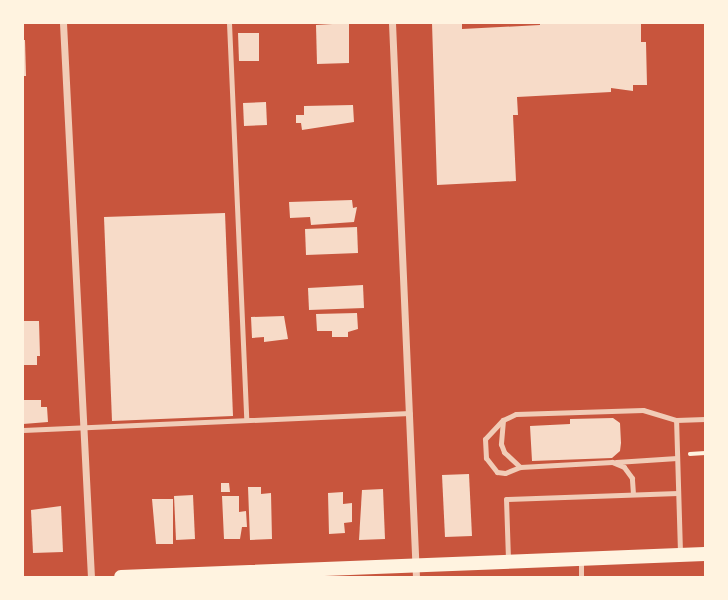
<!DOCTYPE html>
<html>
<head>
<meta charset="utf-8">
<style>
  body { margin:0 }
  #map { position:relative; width:728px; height:600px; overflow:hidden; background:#c8553d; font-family:"Archivo Narrow",sans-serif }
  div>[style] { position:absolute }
  .building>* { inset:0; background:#f7dbc8 }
  .path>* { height:3.5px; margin:-1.75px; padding:0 1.75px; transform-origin:1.75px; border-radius:1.75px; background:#fff3e0 }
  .service>* { height:5px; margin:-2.5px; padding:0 2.5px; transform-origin:2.5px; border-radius:2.5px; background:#f1ccb7 }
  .minor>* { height:7px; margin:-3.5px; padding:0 3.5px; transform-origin:3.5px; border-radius:3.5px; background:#f1ccb7 }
  .secondary>* { height:14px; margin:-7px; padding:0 7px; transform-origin:7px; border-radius:7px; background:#fff3e0 }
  span { translate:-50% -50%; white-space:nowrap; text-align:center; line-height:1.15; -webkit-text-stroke:6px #fff3e0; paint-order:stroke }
  .frame { position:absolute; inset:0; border:24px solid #fff3e0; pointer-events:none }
</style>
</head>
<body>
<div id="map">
  <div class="building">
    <div style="clip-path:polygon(349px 23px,349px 63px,317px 64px,316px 25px)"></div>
    <div style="clip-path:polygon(432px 23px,462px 23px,462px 29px,540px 25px,540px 23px,641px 23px,641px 42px,646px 42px,647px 85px,633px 85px,633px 91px,611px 88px,611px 92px,517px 97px,518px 115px,513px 115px,516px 181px,437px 185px)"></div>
    <div style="clip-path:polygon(238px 33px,259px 33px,259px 61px,239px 61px)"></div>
    <div style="clip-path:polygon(23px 40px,25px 40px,26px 76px,23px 76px)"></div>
    <div style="clip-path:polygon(266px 102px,267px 125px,244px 126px,243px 103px)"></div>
    <div style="clip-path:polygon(353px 105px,354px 122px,302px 130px,301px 123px,296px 123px,296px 115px,304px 115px,304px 106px)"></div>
    <div style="clip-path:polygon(352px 200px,353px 208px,357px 207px,354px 222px,311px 225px,310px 217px,290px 218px,289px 202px)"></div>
    <div style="clip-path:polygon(225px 213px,233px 416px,112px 421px,104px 217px)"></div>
    <div style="clip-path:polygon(357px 227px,358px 253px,306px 255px,305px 229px)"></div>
    <div style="clip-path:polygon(363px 285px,364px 308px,309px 310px,308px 288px)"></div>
    <div style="clip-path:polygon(357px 313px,358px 329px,348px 332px,348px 337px,332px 337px,332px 331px,317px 331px,316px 314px)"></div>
    <div style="clip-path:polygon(284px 316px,288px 339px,264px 342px,264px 337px,252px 338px,251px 317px)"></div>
    <div style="clip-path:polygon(23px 321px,39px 321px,40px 356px,37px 356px,37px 365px,23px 365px)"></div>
    <div style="clip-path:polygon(23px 400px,41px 400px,41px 407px,47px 407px,48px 422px,23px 424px)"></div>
    <div style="clip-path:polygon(613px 418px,620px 423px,621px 443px,620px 451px,612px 458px,532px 461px,530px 426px,570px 424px,570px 419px)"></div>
    <div style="clip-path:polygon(469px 474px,472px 536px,445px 537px,442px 475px)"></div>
    <div style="clip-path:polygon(221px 483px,229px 483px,230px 492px,221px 492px)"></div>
    <div style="clip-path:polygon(248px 487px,261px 487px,261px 494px,271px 493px,272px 539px,250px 540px)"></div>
    <div style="clip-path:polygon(383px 489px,385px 539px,359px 540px,362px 490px)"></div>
    <div style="clip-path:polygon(343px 492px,343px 504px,352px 503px,352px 522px,344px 523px,345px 533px,329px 534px,328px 493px)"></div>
    <div style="clip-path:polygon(193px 495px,195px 539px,176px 540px,174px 496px)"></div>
    <div style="clip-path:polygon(222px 496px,239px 496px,239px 512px,246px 511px,247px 527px,242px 527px,240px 539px,224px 539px)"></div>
    <div style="clip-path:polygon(152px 499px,173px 499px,173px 544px,156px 544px)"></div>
    <div style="clip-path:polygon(61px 506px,63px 552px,33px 553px,31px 510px)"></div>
  </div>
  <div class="path">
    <div style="left:690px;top:454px;width:15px;rotate:-4deg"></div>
  </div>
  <div class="service">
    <div style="left:229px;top:23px;width:397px;rotate:87.5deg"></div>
    <div style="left:503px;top:420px;width:24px;rotate:95deg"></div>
    <div style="left:501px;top:444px;width:9px;rotate:69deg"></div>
    <div style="left:504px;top:452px;width:22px;rotate:43deg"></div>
    <div style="left:23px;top:430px;width:387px;rotate:-2.5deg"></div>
    <div style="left:616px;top:462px;width:61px;rotate:-3.8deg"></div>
    <div style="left:633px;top:494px;width:16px;rotate:-94deg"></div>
    <div style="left:632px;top:478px;width:14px;rotate:-126deg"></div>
    <div style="left:624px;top:467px;width:13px;rotate:-157deg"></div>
    <div style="left:612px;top:462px;width:92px;rotate:176.9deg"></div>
    <div style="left:520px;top:467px;width:16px;rotate:158deg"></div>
    <div style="left:505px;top:473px;width:8px;rotate:-173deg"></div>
    <div style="left:497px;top:472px;width:18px;rotate:-128deg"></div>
    <div style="left:486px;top:458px;width:19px;rotate:-93deg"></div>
    <div style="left:485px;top:439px;width:26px;rotate:-47deg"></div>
    <div style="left:503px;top:420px;width:14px;rotate:-25deg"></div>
    <div style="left:516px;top:414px;width:127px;rotate:-1.8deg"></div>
    <div style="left:643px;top:410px;width:34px;rotate:17deg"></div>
    <div style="left:680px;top:552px;width:132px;rotate:-91.7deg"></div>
    <div style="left:676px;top:420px;width:29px;rotate:-2deg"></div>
    <div style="left:508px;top:559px;width:60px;rotate:-91.9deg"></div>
    <div style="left:506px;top:499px;width:172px;rotate:-2deg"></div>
    <div style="left:581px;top:559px;width:18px;rotate:90deg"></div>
  </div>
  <div class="minor">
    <div style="left:63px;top:23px;width:555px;rotate:87.11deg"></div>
    <div style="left:392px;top:23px;width:555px;rotate:87.52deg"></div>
  </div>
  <div class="secondary">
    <div style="left:121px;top:577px;width:584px;rotate:-2.26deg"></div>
  </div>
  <div class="frame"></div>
</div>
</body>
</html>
